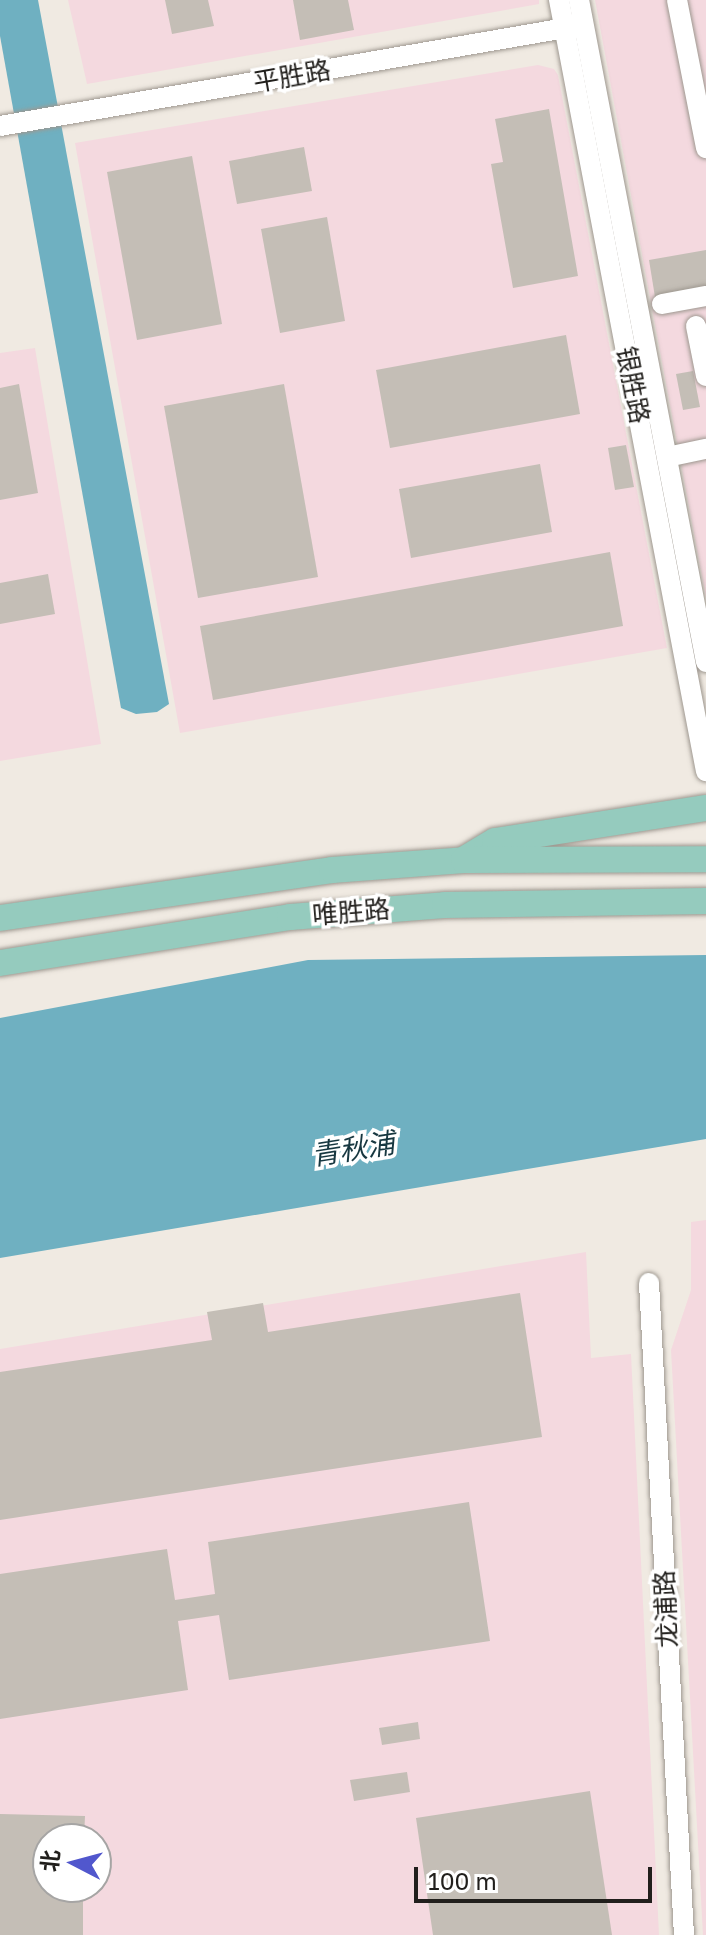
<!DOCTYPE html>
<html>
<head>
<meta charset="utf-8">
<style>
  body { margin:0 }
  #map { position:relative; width:706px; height:1935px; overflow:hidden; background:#f0eae2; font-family:"Golos Text","Noto Sans SC",sans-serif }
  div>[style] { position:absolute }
  .industrial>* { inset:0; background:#f4d9df }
  .water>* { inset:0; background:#6fb0c1 }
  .building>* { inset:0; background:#c4beb6 }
  .roads { filter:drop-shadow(0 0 2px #9e9890) drop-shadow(0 0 2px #9e9890) }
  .minor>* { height:20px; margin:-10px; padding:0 10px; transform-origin:10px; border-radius:10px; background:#fff }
  .major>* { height:26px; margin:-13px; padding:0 13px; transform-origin:13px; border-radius:13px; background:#95cbbe }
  span { translate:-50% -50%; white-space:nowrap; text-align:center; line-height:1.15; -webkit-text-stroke:7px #fff; paint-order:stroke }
  .street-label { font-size:26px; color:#211f1c }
  .water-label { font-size:28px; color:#173740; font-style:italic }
  .north { position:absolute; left:32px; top:1823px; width:80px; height:80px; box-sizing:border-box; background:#fff; border:2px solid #a6a5a4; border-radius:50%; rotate:276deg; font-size:22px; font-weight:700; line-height:32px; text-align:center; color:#211f1c }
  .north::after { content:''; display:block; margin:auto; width:28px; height:36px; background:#5157cd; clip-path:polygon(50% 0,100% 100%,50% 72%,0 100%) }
  .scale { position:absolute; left:414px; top:1867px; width:238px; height:36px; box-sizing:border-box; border:4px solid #211f1c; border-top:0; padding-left:10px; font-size:24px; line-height:28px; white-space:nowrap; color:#211f1c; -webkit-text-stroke:6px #fff; paint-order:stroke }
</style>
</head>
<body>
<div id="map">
  <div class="industrial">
    <div style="clip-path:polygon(68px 0,539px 0,539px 4px,87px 84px)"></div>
    <div style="clip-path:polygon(595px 0,706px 0,706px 598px,653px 314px)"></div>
    <div style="clip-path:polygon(538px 65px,554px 69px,558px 75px,667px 648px,180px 733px,75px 143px)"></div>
    <div style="clip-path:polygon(35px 348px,101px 744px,0 761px,0 353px)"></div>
    <div style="clip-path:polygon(706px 1220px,706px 1935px,703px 1935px,671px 1350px,691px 1290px,691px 1222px)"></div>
    <div style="clip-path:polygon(evenodd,586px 1252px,591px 1358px,631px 1354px,659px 1935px,0 1935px,0 1349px,586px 1252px,48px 1839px,96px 1839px,96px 1887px,48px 1887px,48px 1839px)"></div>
  </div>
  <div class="water">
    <div style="clip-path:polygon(0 0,38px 0,169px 704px,157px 712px,136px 714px,121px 708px,0 36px)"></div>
    <div style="clip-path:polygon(706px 955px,706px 1139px,0 1258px,0 1018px,308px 960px)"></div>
  </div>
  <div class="building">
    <div style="clip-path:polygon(165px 0,208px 0,214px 26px,172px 34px)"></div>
    <div style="clip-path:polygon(293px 0,348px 0,354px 30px,300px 40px)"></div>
    <div style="clip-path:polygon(549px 109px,578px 276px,513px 288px,491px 164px,503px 162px,495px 119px)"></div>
    <div style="clip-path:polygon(304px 147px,312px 191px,237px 204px,229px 161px)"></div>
    <div style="clip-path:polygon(192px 156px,222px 324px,137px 340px,107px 172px)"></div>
    <div style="clip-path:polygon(327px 217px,345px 321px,280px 333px,261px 229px)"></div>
    <div style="clip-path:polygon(706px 250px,706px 288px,655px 297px,649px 260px)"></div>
    <div style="clip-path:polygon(566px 335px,580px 414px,390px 448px,376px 370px)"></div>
    <div style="clip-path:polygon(693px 371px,700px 407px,683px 410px,676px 374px)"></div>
    <div style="clip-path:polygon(19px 384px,38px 493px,0 500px,0 388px)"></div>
    <div style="clip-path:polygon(284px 384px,318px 577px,198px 598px,164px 406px)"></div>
    <div style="clip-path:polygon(626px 445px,634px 487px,615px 490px,608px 448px)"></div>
    <div style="clip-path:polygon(540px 464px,552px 532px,411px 558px,399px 489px)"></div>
    <div style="clip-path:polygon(610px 552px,623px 626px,213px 700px,200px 626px)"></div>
    <div style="clip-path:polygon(48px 574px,55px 614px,0 624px,0 583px)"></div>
    <div style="clip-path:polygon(520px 1293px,542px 1437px,0 1520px,0 1372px,212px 1340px,207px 1312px,263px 1303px,268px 1332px)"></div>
    <div style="clip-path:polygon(469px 1502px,490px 1641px,229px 1680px,219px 1615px,178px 1621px,188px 1690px,0 1719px,0 1574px,167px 1549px,175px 1600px,215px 1594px,208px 1542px)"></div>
    <div style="clip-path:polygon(418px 1722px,420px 1739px,382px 1745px,379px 1728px)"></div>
    <div style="clip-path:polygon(407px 1772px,410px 1792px,354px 1801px,350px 1780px)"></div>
    <div style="clip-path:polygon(590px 1791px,612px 1935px,433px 1935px,416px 1818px)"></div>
    <div style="clip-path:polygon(0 1814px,85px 1816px,84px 1839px,48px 1839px,48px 1887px,83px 1887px,83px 1935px,0 1935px)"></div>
  </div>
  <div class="roads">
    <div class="minor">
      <div style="left:559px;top:0;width:785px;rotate:79.21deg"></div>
      <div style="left:579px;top:0;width:674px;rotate:79.14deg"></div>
      <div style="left:677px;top:0;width:151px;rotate:78.9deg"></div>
      <div style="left:0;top:126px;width:586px;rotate:-9.83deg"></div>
      <div style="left:662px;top:304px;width:45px;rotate:-10.3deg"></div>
      <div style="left:696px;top:326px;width:51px;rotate:78.7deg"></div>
      <div style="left:667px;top:457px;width:40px;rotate:-12deg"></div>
      <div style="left:649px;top:1283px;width:653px;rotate:86.93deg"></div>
    </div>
    <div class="major">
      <div style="left:465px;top:859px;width:35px;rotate:-31deg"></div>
      <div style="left:495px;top:841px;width:214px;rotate:-8.9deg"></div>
      <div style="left:0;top:918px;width:335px;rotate:-8.2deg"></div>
      <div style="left:332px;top:870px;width:132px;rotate:-4.3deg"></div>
      <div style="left:464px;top:860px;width:242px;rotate:-0.2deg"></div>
      <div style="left:0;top:963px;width:294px;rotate:-9deg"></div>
      <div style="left:290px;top:917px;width:155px;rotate:-4.4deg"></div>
      <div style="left:445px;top:905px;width:261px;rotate:-0.9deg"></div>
    </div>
  </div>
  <div class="street-label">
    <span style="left:292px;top:76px;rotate:-10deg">平胜路</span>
    <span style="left:633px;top:385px;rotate:79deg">银胜路</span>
    <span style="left:351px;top:912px;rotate:-5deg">唯胜路</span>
    <span style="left:666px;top:1609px;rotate:-93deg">龙浦路</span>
  </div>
  <div class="water-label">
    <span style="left:353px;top:1149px;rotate:-9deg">青秋浦</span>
  </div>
  <div class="north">北</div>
  <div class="scale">100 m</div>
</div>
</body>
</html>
